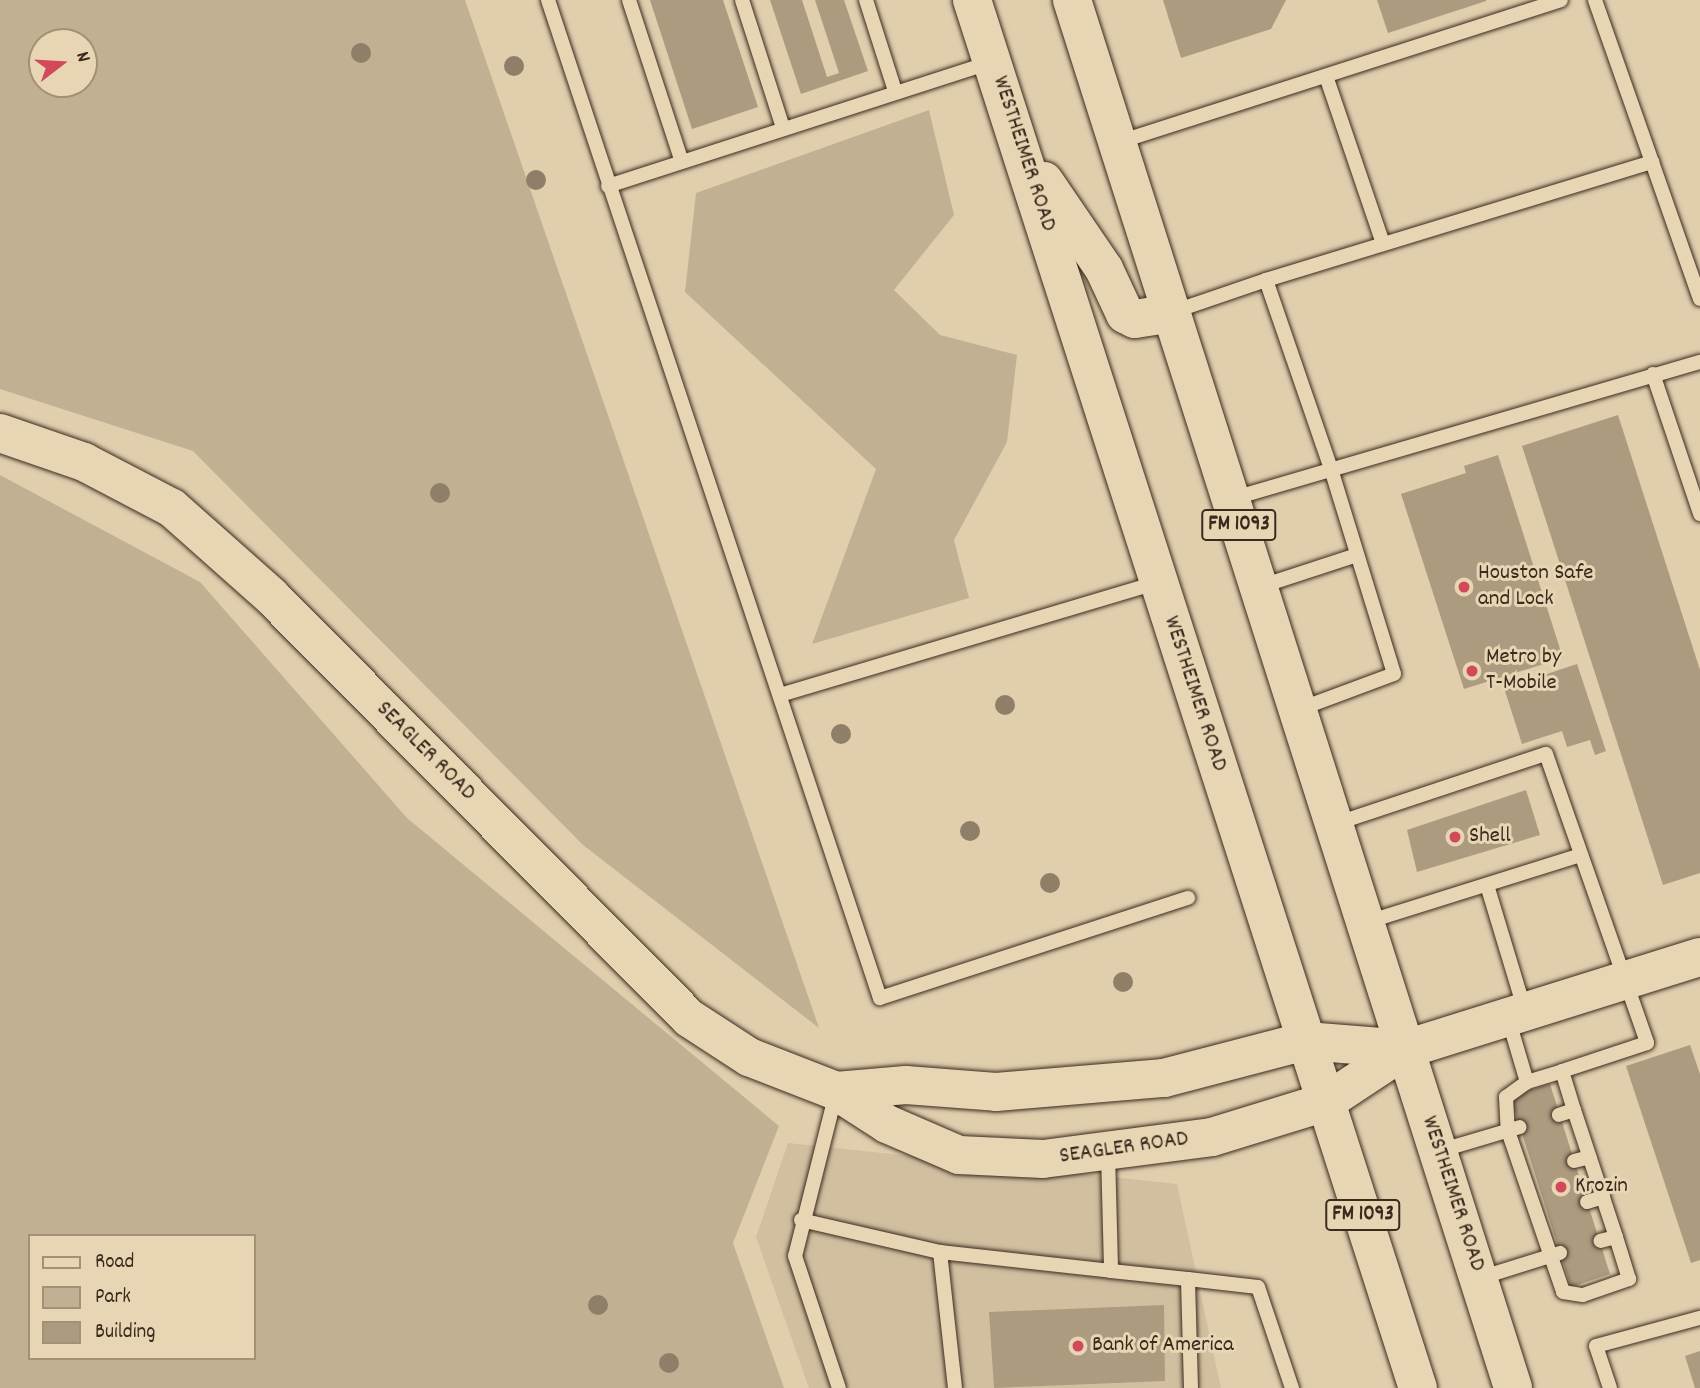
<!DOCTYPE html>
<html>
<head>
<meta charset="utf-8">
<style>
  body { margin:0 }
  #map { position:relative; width:1700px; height:1388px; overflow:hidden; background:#e0cead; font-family:Dekko,sans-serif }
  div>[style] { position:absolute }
  .built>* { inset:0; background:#d1bfa0 }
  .green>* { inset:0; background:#c2b093 }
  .building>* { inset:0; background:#ad9b80 }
  .roads { filter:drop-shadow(0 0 2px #3b2a1e) drop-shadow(0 0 2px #3b2a1e) }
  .lane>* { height:14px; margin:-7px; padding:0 7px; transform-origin:7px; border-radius:7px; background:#e7d5b3 }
  .secondary>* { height:38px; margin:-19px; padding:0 19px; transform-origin:19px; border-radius:19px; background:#e7d5b3 }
  .primary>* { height:38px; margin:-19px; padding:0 19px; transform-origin:19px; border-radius:19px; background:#e7d5b3 }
  .trees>* { width:20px; height:20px; margin:-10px; border-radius:50%; background:#907f68 }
  .dots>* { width:19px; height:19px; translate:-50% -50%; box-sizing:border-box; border:4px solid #e7d5b3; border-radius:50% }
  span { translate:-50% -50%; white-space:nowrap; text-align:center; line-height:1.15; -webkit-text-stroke:6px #e7d5b3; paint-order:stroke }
  .shield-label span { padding:2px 5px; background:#e7d5b3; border:2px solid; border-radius:5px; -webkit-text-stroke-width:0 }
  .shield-label { font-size:21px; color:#3b2a1e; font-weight:700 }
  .street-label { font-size:23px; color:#3b2a1e }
  .poi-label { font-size:23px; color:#3b2a1e }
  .left { translate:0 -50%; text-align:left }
  .legend { position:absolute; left:28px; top:1234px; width:228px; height:126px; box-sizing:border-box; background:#e7d5b3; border:2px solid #a29177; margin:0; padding:9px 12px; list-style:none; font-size:21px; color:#3b2a1e }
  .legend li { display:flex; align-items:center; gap:14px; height:35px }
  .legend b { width:35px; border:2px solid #a29177 }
  .north { position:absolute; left:28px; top:28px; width:70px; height:70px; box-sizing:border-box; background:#e7d5b3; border:2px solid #a29177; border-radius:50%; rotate:73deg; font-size:19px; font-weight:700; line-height:28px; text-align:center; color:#3b2a1e }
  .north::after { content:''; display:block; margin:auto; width:24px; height:32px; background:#d1495b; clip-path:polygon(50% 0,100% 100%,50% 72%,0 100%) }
</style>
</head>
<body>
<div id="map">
  <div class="built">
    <div style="clip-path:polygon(788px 1143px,1177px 1184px,1221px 1388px,809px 1388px,756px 1237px)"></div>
  </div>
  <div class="green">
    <div style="clip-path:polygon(evenodd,0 0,465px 0,819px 1028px,583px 845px,193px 451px,0 389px,0 0,84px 42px,84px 84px,42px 84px,42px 42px,84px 42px)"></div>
    <div style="clip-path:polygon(929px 110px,954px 215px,894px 290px,940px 335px,1017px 355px,1007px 442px,954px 540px,969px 598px,812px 644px,876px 469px,685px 292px,696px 193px)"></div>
    <div style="clip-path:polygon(evenodd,0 475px,200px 582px,407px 818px,779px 1126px,733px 1243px,784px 1388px,0 1388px,0 475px,30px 1236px,254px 1236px,254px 1358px,30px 1358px,30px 1236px)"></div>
  </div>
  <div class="building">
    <div style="clip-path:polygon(650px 0,723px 0,758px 107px,692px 129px)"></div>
    <div style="clip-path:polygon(770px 0,802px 0,827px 77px,839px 73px,815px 0,844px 0,868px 71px,801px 94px)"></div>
    <div style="clip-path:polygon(1163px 0,1286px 0,1271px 29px,1181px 58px)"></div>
    <div style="clip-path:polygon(1377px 0,1486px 0,1486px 1px,1388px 33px)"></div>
    <div style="clip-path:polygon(1618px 415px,1700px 670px,1700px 873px,1663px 885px,1522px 446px)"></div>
    <div style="clip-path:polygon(1498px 455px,1563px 658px,1464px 689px,1401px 494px,1466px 473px,1464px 466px)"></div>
    <div style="clip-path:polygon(1577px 664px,1606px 751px,1595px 755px,1590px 740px,1567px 747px,1562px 731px,1522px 744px,1504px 688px)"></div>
    <div style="clip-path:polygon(1526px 790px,1540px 835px,1417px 872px,1407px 830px)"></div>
    <div style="clip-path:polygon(1690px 1045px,1700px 1074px,1700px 1260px,1691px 1263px,1626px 1066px)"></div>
    <div style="clip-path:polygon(1550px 1084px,1610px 1274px,1571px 1287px,1510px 1096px)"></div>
    <div style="clip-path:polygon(1164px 1305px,1165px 1381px,994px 1388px,989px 1312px)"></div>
    <div style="clip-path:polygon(1700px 1351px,1700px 1388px,1695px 1388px,1685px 1356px)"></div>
  </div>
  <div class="roads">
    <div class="lane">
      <div style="left:548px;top:0;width:1052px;rotate:71.6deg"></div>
      <div style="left:880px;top:998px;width:324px;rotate:-18deg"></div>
      <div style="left:629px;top:0;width:170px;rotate:71.9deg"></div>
      <div style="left:742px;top:0;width:134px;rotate:72.2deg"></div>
      <div style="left:866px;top:0;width:96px;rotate:72.3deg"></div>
      <div style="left:1326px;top:76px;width:176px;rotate:71.2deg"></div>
      <div style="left:1119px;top:142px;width:464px;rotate:-17.8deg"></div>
      <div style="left:1652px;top:162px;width:145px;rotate:70.7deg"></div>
      <div style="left:608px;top:186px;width:400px;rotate:-17.9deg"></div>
      <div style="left:1266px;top:280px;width:404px;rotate:-17deg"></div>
      <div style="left:1652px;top:162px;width:172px;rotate:-109.4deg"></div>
      <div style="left:1172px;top:312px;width:99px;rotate:-18.8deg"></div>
      <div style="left:1266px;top:280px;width:200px;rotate:71deg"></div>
      <div style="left:1331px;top:469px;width:214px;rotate:72.9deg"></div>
      <div style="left:1394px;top:674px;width:100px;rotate:159.6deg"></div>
      <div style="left:1653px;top:374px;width:148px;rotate:71.4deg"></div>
      <div style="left:1231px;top:499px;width:489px;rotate:-16.3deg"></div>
      <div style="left:1259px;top:587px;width:103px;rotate:-18.1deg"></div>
      <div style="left:780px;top:695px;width:392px;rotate:-16.6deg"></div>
      <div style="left:1338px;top:823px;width:219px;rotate:-18.4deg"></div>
      <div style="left:1546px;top:754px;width:306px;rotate:70.7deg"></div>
      <div style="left:1647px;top:1043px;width:89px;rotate:161.8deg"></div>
      <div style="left:1562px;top:1071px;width:41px;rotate:72.9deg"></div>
      <div style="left:1574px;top:1110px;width:16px;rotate:162deg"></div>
      <div style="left:1487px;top:885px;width:132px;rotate:73.2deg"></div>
      <div style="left:1367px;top:922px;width:224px;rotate:-17.4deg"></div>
      <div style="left:1508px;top:1018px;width:67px;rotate:73.5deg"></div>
      <div style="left:1527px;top:1082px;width:26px;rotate:144deg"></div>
      <div style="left:1506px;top:1097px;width:34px;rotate:87deg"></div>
      <div style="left:1508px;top:1131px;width:170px;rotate:71.1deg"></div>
      <div style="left:1563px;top:1292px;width:20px;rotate:9deg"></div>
      <div style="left:1583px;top:1295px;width:49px;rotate:-19.2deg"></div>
      <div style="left:1629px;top:1279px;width:44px;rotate:-107.2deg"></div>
      <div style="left:1527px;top:1082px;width:37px;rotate:-17deg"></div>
      <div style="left:836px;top:1093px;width:168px;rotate:104.1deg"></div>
      <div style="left:795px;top:1256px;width:139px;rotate:71.6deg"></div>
      <div style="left:1574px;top:1110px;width:134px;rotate:71.7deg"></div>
      <div style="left:1616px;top:1237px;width:16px;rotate:166deg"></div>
      <div style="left:1439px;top:1151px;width:84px;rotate:-16.5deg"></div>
      <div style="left:1108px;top:1153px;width:118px;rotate:88.5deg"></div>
      <div style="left:1111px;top:1271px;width:77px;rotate:5.9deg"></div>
      <div style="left:1574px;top:1161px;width:16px;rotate:-14deg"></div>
      <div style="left:1587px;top:1202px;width:17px;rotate:-17deg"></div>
      <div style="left:801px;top:1220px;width:143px;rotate:13deg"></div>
      <div style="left:940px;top:1252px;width:172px;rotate:6.3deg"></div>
      <div style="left:940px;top:1252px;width:137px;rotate:83.7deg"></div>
      <div style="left:1480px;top:1278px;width:84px;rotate:-17.4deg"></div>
      <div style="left:1191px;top:1388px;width:109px;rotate:-91.6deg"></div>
      <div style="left:1188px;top:1279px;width:70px;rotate:6.5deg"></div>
      <div style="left:1258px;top:1287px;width:107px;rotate:71.4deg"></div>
      <div style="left:1610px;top:1388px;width:44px;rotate:-108.4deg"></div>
      <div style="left:1596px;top:1346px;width:108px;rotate:-15.1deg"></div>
    </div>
    <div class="secondary">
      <div style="left:0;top:433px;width:89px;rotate:19deg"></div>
      <div style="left:84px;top:462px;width:99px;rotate:27.6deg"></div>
      <div style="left:172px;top:508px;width:132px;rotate:41.6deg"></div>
      <div style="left:271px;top:596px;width:594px;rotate:45.27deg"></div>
      <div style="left:689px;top:1018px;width:72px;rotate:33deg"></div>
      <div style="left:749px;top:1057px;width:93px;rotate:21.3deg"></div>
      <div style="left:836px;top:1091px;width:61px;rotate:32.9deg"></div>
      <div style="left:887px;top:1124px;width:78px;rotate:23.3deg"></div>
      <div style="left:959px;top:1155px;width:84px;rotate:2.7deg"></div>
      <div style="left:1043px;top:1159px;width:170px;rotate:-7.4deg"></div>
      <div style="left:1212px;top:1137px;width:119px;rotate:-17.1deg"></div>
      <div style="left:1326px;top:1102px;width:96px;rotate:-33.5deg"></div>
      <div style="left:1406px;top:1049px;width:308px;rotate:-17.4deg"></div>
      <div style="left:836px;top:1091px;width:70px;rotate:-4.9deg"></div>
      <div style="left:906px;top:1085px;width:90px;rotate:4.4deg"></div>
      <div style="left:996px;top:1092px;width:169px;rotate:-4.8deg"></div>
      <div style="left:1164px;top:1078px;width:147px;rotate:-14.6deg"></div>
      <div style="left:1306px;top:1041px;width:100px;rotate:4.6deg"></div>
    </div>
    <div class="primary">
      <div style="left:972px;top:0;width:1458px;rotate:72.19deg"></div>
      <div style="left:1072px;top:0;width:1456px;rotate:72.37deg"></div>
      <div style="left:1044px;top:181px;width:107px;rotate:55.7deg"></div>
      <div style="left:1104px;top:269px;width:50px;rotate:65deg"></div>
      <div style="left:1125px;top:314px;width:11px;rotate:27deg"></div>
      <div style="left:1135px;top:319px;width:36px;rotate:-9deg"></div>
    </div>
  </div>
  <div class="trees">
    <div style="left:361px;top:53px"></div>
    <div style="left:514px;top:66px"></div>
    <div style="left:536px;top:180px"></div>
    <div style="left:440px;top:493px"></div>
    <div style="left:1005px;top:705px"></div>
    <div style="left:841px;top:734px"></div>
    <div style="left:970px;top:831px"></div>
    <div style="left:1050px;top:883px"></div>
    <div style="left:1123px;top:982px"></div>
    <div style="left:598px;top:1305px"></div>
    <div style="left:669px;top:1363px"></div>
  </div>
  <div class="dots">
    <div style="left:1464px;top:587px;background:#d1495b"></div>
    <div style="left:1472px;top:671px;background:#d1495b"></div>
    <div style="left:1455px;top:837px;background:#d1495b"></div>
    <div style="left:1561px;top:1187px;background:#d1495b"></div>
    <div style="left:1078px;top:1346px;background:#d1495b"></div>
  </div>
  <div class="shield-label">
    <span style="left:1239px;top:525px">FM 1093</span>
    <span style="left:1363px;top:1215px">FM 1093</span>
  </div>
  <div class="street-label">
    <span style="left:1023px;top:154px;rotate:72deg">WESTHEIMER ROAD</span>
    <span style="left:1194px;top:694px;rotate:72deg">WESTHEIMER ROAD</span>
    <span style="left:425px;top:752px;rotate:45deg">SEAGLER ROAD</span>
    <span style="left:1124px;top:1149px;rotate:-8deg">SEAGLER ROAD</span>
    <span style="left:1452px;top:1194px;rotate:72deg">WESTHEIMER ROAD</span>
  </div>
  <div class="poi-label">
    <span class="left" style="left:1478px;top:587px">Houston Safe<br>and Lock</span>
    <span class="left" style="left:1486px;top:671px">Metro by<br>T-Mobile</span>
    <span class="left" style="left:1469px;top:837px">Shell</span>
    <span class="left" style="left:1575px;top:1187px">Krozin</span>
    <span class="left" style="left:1092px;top:1346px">Bank of America</span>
  </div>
  <ul class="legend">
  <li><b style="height:9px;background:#e7d5b3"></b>Road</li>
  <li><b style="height:19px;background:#c2b093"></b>Park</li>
  <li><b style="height:19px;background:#ad9b80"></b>Building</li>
  </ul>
  <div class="north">N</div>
</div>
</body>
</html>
